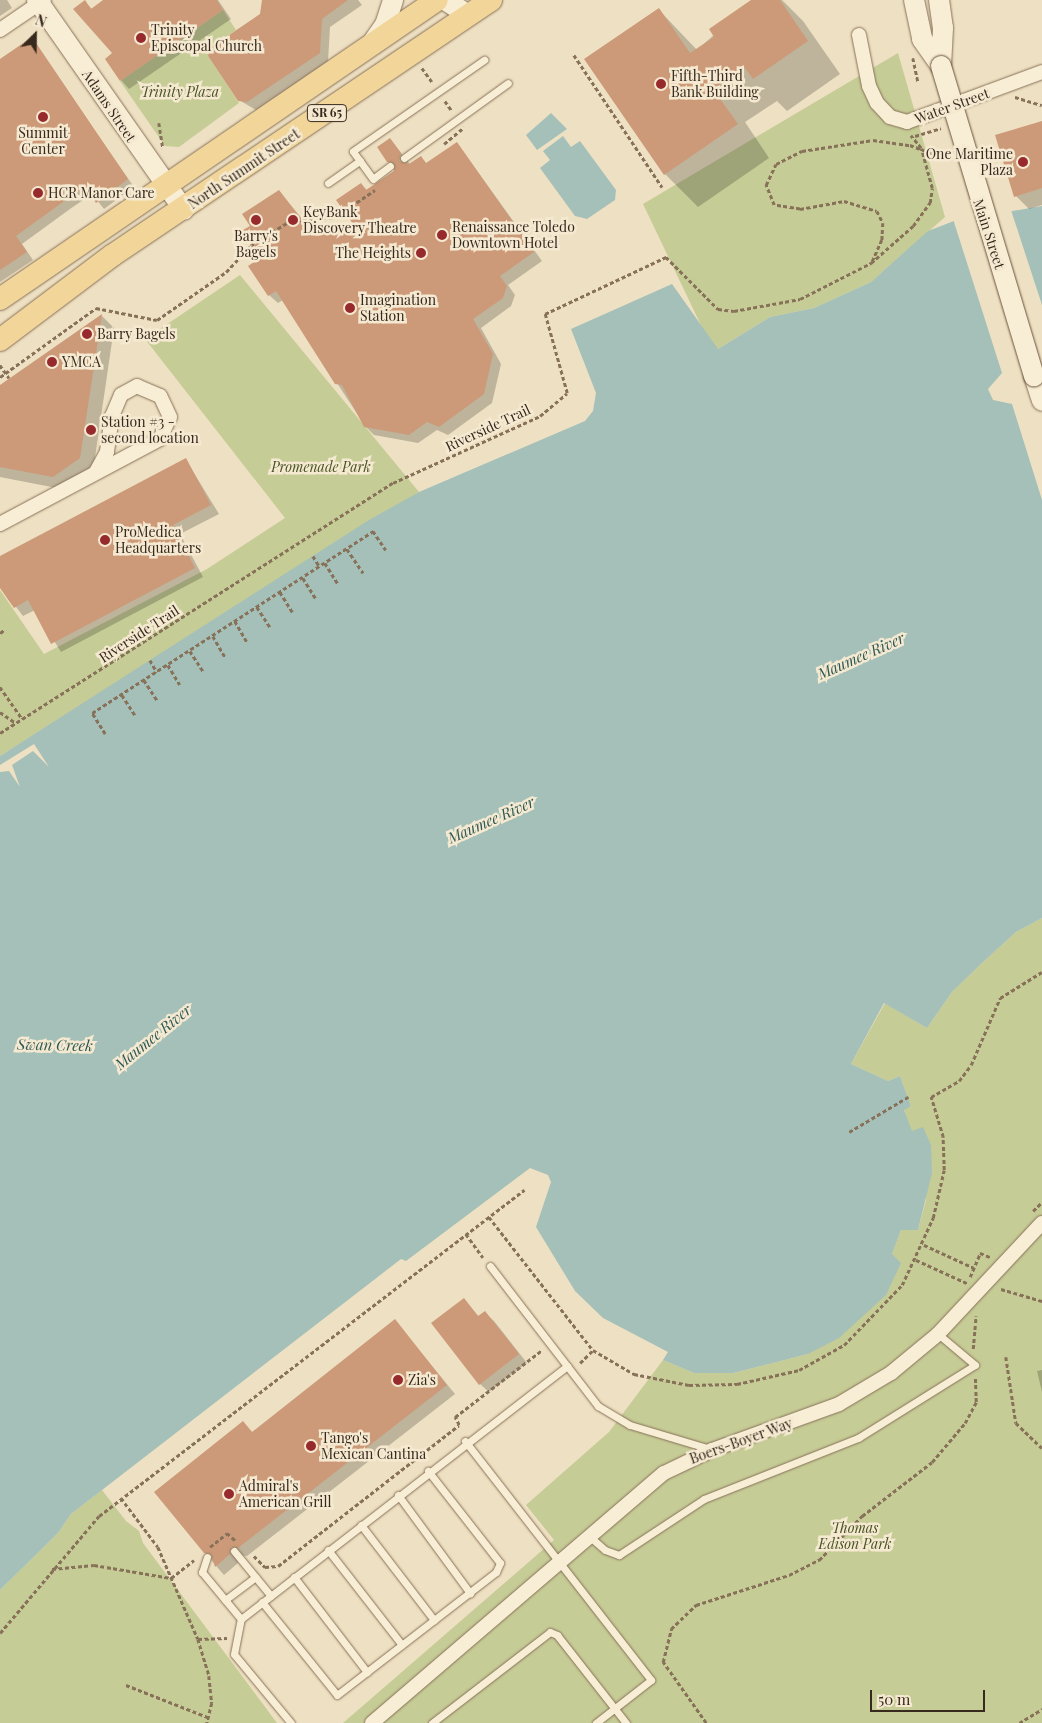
<!DOCTYPE html>
<html>
<head>
<meta charset="utf-8">
<style>
  body { margin:0 }
  #map { position:relative; width:1042px; height:1723px; overflow:hidden; background:#eee0c2; font-family:"Playfair Display",serif }
  div>[style] { position:absolute }
  .green>* { inset:0; background:#c6cc96 }
  .water>* { inset:0; background:#a4c0b8 }
  .pier>* { inset:0; background:#eee0c2 }
  .shadow>* { inset:0; background:#0003 }
  .building>* { inset:0; background:#cc9a78 }
  .path>* { height:2.5px; margin-top:-1.25px; transform-origin:0; background:repeating-linear-gradient(90deg,#877159 0 4px,transparent 0 6.5px) }
  .roads { filter:drop-shadow(0 0 1px #877159) drop-shadow(0 0 1px #877159) }
  .lane>* { height:7px; margin:-3.5px; padding:0 3.5px; transform-origin:3.5px; border-radius:3.5px; background:#f8edd5 }
  .street>* { height:14px; margin:-7px; padding:0 7px; transform-origin:7px; border-radius:7px; background:#f8edd5 }
  .secondary>* { height:20px; margin:-10px; padding:0 10px; transform-origin:10px; border-radius:10px; background:#f8edd5 }
  .primary>* { height:22px; margin:-11px; padding:0 11px; transform-origin:11px; border-radius:11px; background:#f1d599 }
  .path-bridge>* { height:2.5px; margin-top:-1.25px; transform-origin:0; background:repeating-linear-gradient(90deg,#877159 0 4px,transparent 0 6.5px) }
  .bridges { filter:drop-shadow(0 0 1px #69523c) drop-shadow(0 0 1px #69523c) }
  .secondary-bridge>* { height:20px; margin:-10px; padding:0 10px; transform-origin:10px; border-radius:10px; background:#f8edd5 }
  .dots>* { width:14px; height:14px; translate:-50% -50%; box-sizing:border-box; border:2px solid #f5ead1; border-radius:50% }
  span { translate:-50% -50%; white-space:nowrap; text-align:center; line-height:1.15; -webkit-text-stroke:5px #f5ead1; paint-order:stroke }
  .shield-label span { padding:1px 4px; background:#f5ead1; border:1px solid; border-radius:4px; -webkit-text-stroke-width:0 }
  .shield-label { font-size:12px; color:#37291d; font-weight:700 }
  .poi-label { font-size:14px; color:#37291d }
  .left { translate:0 -50%; text-align:left }
  .right { translate:-100% -50%; text-align:right }
  .park-label { font-size:14px; color:#485324; font-style:italic }
  .street-label { font-size:14px; color:#37291d }
  .water-label { font-size:15px; color:#2d5754; font-style:italic }
  .north { position:absolute; left:10px; top:10px; width:50px; height:50px; -webkit-text-stroke:4px #f5ead1; paint-order:stroke; rotate:23deg; font-size:14px; font-weight:700; line-height:20px; text-align:center; color:#37291d }
  .north::after { content:''; display:block; margin:auto; width:18px; height:22px; background:#37291d; clip-path:polygon(50% 0,100% 100%,50% 72%,0 100%) }
  .scale { position:absolute; left:870px; top:1690px; width:115px; height:22px; box-sizing:border-box; border:2px solid #37291d; border-top:0; padding-left:6px; font-size:15px; line-height:18px; white-space:nowrap; color:#37291d; -webkit-text-stroke:4px #f5ead1; paint-order:stroke }
</style>
</head>
<body>
<div id="map">
  <div class="green">
    <div style="clip-path:polygon(223px 10px,236px 30px,210px 48px,208px 56px,239px 103px,179px 147px,165px 146px,120px 81px)"></div>
    <div style="clip-path:polygon(898px 53px,945px 217px,871px 282px,814px 308px,770px 317px,718px 349px,709px 342px,643px 204px)"></div>
    <div style="clip-path:polygon(240px 275px,419px 492px,0 756px,0 590px,44px 654px,207px 569px,285px 518px,145px 339px)"></div>
    <div style="clip-path:polygon(1042px 918px,1042px 1723px,343px 1723px,554px 1540px,526px 1505px,609px 1432px,663px 1360px,694px 1373px,733px 1373px,808px 1354px,892px 1254px,901px 1230px,918px 1230px,926px 1200px,904px 1109px,911px 1106px,900px 1076px,888px 1081px,851px 1064px,885px 1003px,927px 1028px,952px 992px,982px 963px,1016px 932px)"></div>
    <div style="clip-path:polygon(102px 1490px,126px 1521px,139px 1531px,143px 1543px,277px 1723px,0 1723px,0 1590px,58px 1533px,71px 1514px)"></div>
  </div>
  <div class="water">
    <div style="clip-path:polygon(551px 113px,567px 129px,537px 150px,526px 135px)"></div>
    <div style="clip-path:polygon(563px 136px,571px 147px,580px 141px,616px 190px,615px 200px,587px 219px,575px 216px,540px 168px,550px 160px,543px 151px)"></div>
    <div style="clip-path:polygon(1042px 206px,1042px 918px,1016px 932px,982px 963px,952px 992px,927px 1028px,884px 1003px,851px 1064px,888px 1081px,900px 1076px,911px 1106px,904px 1110px,912px 1131px,923px 1127px,931px 1145px,932px 1173px,918px 1230px,901px 1230px,892px 1254px,901px 1263px,886px 1295px,839px 1338px,808px 1354px,733px 1373px,694px 1373px,663px 1360px,668px 1352px,603px 1318px,575px 1291px,536px 1227px,551px 1182px,548px 1175px,530px 1168px,406px 1261px,401px 1259px,71px 1514px,58px 1533px,0 1590px,0 756px,369px 520px,419px 492px,585px 421px,593px 411px,596px 393px,571px 329px,672px 284px,718px 349px,770px 317px,814px 308px,871px 282px,928px 231px,954px 221px)"></div>
  </div>
  <div class="pier">
    <div style="clip-path:polygon(1011px 210px,1042px 305px,1042px 500px,1012px 404px,993px 400px,988px 389px,1002px 373px,953px 219px)"></div>
    <div style="clip-path:polygon(34px 744px,49px 767px,33px 751px,12px 765px,20px 787px,9px 771px,0 772px,0 765px)"></div>
  </div>
  <div class="shadow">
    <div style="clip-path:polygon(0 0,7px 0,12px 8px,0 16px)"></div>
    <div style="clip-path:polygon(105px 0,218px 0,231px 19px,129px 89px,121px 80px,113px 53px,85px 2px,92px 9px)"></div>
    <div style="clip-path:polygon(264px 0,358px 0,362px 5px,330px 27px,328px 62px,256px 110px,239px 100px)"></div>
    <div style="clip-path:polygon(753px 0,782px 0,803px 21px,840px 74px,787px 111px,777px 101px,745px 122px,769px 158px,698px 207px,665px 174px,585px 59px,658px 9px,697px 50px)"></div>
    <div style="clip-path:polygon(31px 39px,134px 187px,104px 209px,92px 194px,70px 209px,22px 244px,33px 260px,0 282px,0 61px)"></div>
    <div style="clip-path:polygon(1042px 123px,1042px 205px,1029px 209px,1016px 196px)"></div>
    <div style="clip-path:polygon(390px 139px,410px 164px,420px 157px,427px 164px,457px 143px,542px 261px,508px 285px,515px 295px,511px 306px,481px 328px,501px 364px,492px 403px,448px 435px,437px 430px,418px 443px,374px 435px,365px 426px,283px 300px,278px 303px,269px 295px,263px 258px,251px 226px,279px 191px,304px 221px,360px 233px,361px 184px,368px 191px,395px 172px,388px 161px)"></div>
    <div style="clip-path:polygon(102px 316px,114px 328px,93px 471px,67px 490px,0 477px,0 386px)"></div>
    <div style="clip-path:polygon(186px 460px,219px 514px,180px 534px,203px 577px,61px 652px,35px 610px,23px 616px,0 586px,0 557px)"></div>
    <div style="clip-path:polygon(464px 1299px,479px 1317px,485px 1313px,494px 1321px,527px 1363px,489px 1392px,480px 1384px)"></div>
    <div style="clip-path:polygon(395px 1321px,455px 1394px,247px 1556px,239px 1555px,238px 1563px,224px 1575px,204px 1552px,243px 1422px,253px 1433px)"></div>
    <div style="clip-path:polygon(1042px 1370px,1042px 1392px,1037px 1371px)"></div>
  </div>
  <div class="building">
    <div style="clip-path:polygon(85px 0,91px 9px,103px 0,217px 0,223px 10px,120px 81px,105px 59px,112px 53px,73px 9px)"></div>
    <div style="clip-path:polygon(262px 0,348px 0,322px 19px,320px 53px,247px 102px,238px 101px,208px 56px,210px 48px,260px 14px)"></div>
    <div style="clip-path:polygon(751px 0,780px 0,808px 41px,753px 79px,745px 68px,713px 89px,738px 124px,664px 175px,584px 59px,659px 8px,690px 53px,714px 37px,709px 29px)"></div>
    <div style="clip-path:polygon(32px 37px,128px 179px,96px 203px,85px 187px,63px 202px,16px 236px,27px 252px,0 270px,0 59px)"></div>
    <div style="clip-path:polygon(1042px 121px,1042px 188px,1014px 197px,995px 135px)"></div>
    <div style="clip-path:polygon(390px 138px,401px 153px,399px 161px,409px 164px,421px 156px,426px 163px,457px 142px,534px 252px,500px 276px,507px 286px,503px 298px,473px 319px,493px 354px,484px 394px,439px 427px,427px 422px,409px 435px,364px 427px,342px 385px,335px 384px,276px 291px,268px 296px,248px 266px,262px 257px,243px 230px,250px 226px,242px 214px,279px 190px,302px 220px,358px 231px,336px 200px,361px 183px,366px 190px,394px 171px,394px 163px,387px 162px,377px 147px)"></div>
    <div style="clip-path:polygon(102px 314px,80px 458px,53px 477px,0 467px,0 385px)"></div>
    <div style="clip-path:polygon(186px 458px,211px 505px,173px 525px,195px 568px,51px 644px,28px 600px,14px 608px,0 588px,0 556px)"></div>
    <div style="clip-path:polygon(464px 1298px,478px 1316px,485px 1311px,519px 1354px,479px 1385px,431px 1323px)"></div>
    <div style="clip-path:polygon(395px 1319px,447px 1385px,238px 1548px,231px 1547px,230px 1554px,215px 1567px,211px 1554px,204px 1553px,154px 1492px,243px 1421px,252px 1432px)"></div>
  </div>
  <div class="path">
    <div style="left:574px;top:55px;width:159px;rotate:56.3deg"></div>
    <div style="left:913px;top:58px;width:24px;rotate:78deg"></div>
    <div style="left:422px;top:68px;width:17px;rotate:54deg"></div>
    <div style="left:1015px;top:97px;width:28px;rotate:17deg"></div>
    <div style="left:445px;top:101px;width:12px;rotate:55deg"></div>
    <div style="left:159px;top:123px;width:26px;rotate:81deg"></div>
    <div style="left:915px;top:136px;width:27px;rotate:-17deg"></div>
    <div style="left:444px;top:144px;width:26px;rotate:-40deg"></div>
    <div style="left:800px;top:209px;width:45px;rotate:-10.3deg"></div>
    <div style="left:844px;top:201px;width:34px;rotate:17deg"></div>
    <div style="left:877px;top:211px;width:13px;rotate:63deg"></div>
    <div style="left:883px;top:223px;width:17px;rotate:93deg"></div>
    <div style="left:882px;top:240px;width:24px;rotate:114deg"></div>
    <div style="left:0;top:377px;width:118px;rotate:-35.7deg"></div>
    <div style="left:96px;top:308px;width:62px;rotate:11.1deg"></div>
    <div style="left:157px;top:320px;width:84px;rotate:-34.8deg"></div>
    <div style="left:226px;top:272px;width:35px;rotate:-47deg"></div>
    <div style="left:250px;top:246px;width:47px;rotate:-32deg"></div>
    <div style="left:290px;top:221px;width:45px;rotate:-5.1deg"></div>
    <div style="left:335px;top:217px;width:48px;rotate:-34deg"></div>
    <div style="left:347px;top:549px;width:29px;rotate:56deg"></div>
    <div style="left:313px;top:556px;width:13px;rotate:58deg"></div>
    <div style="left:325px;top:563px;width:25px;rotate:58deg"></div>
    <div style="left:303px;top:578px;width:25px;rotate:58deg"></div>
    <div style="left:280px;top:592px;width:25px;rotate:58deg"></div>
    <div style="left:257px;top:607px;width:24px;rotate:57deg"></div>
    <div style="left:235px;top:621px;width:24px;rotate:60deg"></div>
    <div style="left:0;top:633px;width:5px;rotate:-37deg"></div>
    <div style="left:213px;top:636px;width:24px;rotate:60deg"></div>
    <div style="left:190px;top:651px;width:24px;rotate:57deg"></div>
    <div style="left:150px;top:660px;width:14px;rotate:60deg"></div>
    <div style="left:168px;top:665px;width:23px;rotate:59deg"></div>
    <div style="left:144px;top:680px;width:24px;rotate:57deg"></div>
    <div style="left:0;top:687px;width:39px;rotate:55deg"></div>
    <div style="left:122px;top:695px;width:24px;rotate:57deg"></div>
    <div style="left:0;top:712px;width:19px;rotate:35deg"></div>
    <div style="left:0;top:733px;width:466px;rotate:-32.5deg"></div>
    <div style="left:393px;top:483px;width:162px;rotate:-24.5deg"></div>
    <div style="left:540px;top:416px;width:35px;rotate:-40deg"></div>
    <div style="left:567px;top:393px;width:82px;rotate:-105.6deg"></div>
    <div style="left:545px;top:314px;width:134px;rotate:-25.2deg"></div>
    <div style="left:666px;top:257px;width:74px;rotate:45deg"></div>
    <div style="left:718px;top:309px;width:16px;rotate:7deg"></div>
    <div style="left:734px;top:311px;width:67px;rotate:-10.3deg"></div>
    <div style="left:800px;top:299px;width:80px;rotate:-26.9deg"></div>
    <div style="left:871px;top:263px;width:56px;rotate:-41.4deg"></div>
    <div style="left:913px;top:226px;width:29px;rotate:-54deg"></div>
    <div style="left:930px;top:203px;width:15px;rotate:-82deg"></div>
    <div style="left:932px;top:188px;width:41px;rotate:-105.4deg"></div>
    <div style="left:921px;top:148px;width:16px;rotate:-130deg"></div>
    <div style="left:105px;top:734px;width:25px;rotate:-122deg"></div>
    <div style="left:92px;top:713px;width:335px;rotate:-32.9deg"></div>
    <div style="left:373px;top:531px;width:23px;rotate:56deg"></div>
    <div style="left:849px;top:1132px;width:69px;rotate:-30.7deg"></div>
    <div style="left:1033px;top:1211px;width:13px;rotate:-45deg"></div>
    <div style="left:489px;top:1217px;width:169px;rotate:52deg"></div>
    <div style="left:593px;top:1350px;width:48px;rotate:30.3deg"></div>
    <div style="left:634px;top:1374px;width:56px;rotate:11.3deg"></div>
    <div style="left:689px;top:1385px;width:48px;rotate:-1.2deg"></div>
    <div style="left:737px;top:1384px;width:64px;rotate:-12.7deg"></div>
    <div style="left:799px;top:1370px;width:51px;rotate:-29.1deg"></div>
    <div style="left:844px;top:1345px;width:83px;rotate:-46deg"></div>
    <div style="left:902px;top:1285px;width:74px;rotate:-65.2deg"></div>
    <div style="left:933px;top:1218px;width:49px;rotate:-77.1deg"></div>
    <div style="left:944px;top:1170px;width:33px;rotate:-92deg"></div>
    <div style="left:943px;top:1137px;width:42px;rotate:-106.7deg"></div>
    <div style="left:931px;top:1097px;width:32px;rotate:-30deg"></div>
    <div style="left:959px;top:1081px;width:20px;rotate:-53deg"></div>
    <div style="left:971px;top:1065px;width:73px;rotate:-66.6deg"></div>
    <div style="left:1000px;top:998px;width:49px;rotate:-31.8deg"></div>
    <div style="left:466px;top:1234px;width:29px;rotate:54deg"></div>
    <div style="left:924px;top:1245px;width:55px;rotate:24.7deg"></div>
    <div style="left:916px;top:1260px;width:56px;rotate:24.3deg"></div>
    <div style="left:970px;top:1277px;width:26px;rotate:-67deg"></div>
    <div style="left:980px;top:1253px;width:11px;rotate:22deg"></div>
    <div style="left:1001px;top:1289px;width:43px;rotate:16.3deg"></div>
    <div style="left:973px;top:1349px;width:33px;rotate:-85deg"></div>
    <div style="left:1006px;top:1357px;width:67px;rotate:81.4deg"></div>
    <div style="left:1016px;top:1423px;width:36px;rotate:44deg"></div>
    <div style="left:580px;top:1363px;width:18px;rotate:-45deg"></div>
    <div style="left:121px;top:1498px;width:61px;rotate:52.9deg"></div>
    <div style="left:158px;top:1547px;width:100px;rotate:66.5deg"></div>
    <div style="left:198px;top:1639px;width:39px;rotate:73deg"></div>
    <div style="left:209px;top:1676px;width:27px;rotate:84deg"></div>
    <div style="left:212px;top:1703px;width:21px;rotate:104deg"></div>
    <div style="left:210px;top:1547px;width:22px;rotate:-39deg"></div>
    <div style="left:227px;top:1533px;width:12px;rotate:42deg"></div>
    <div style="left:254px;top:1556px;width:16px;rotate:45deg"></div>
    <div style="left:265px;top:1567px;width:13px;rotate:-4deg"></div>
    <div style="left:278px;top:1566px;width:229px;rotate:-37.9deg"></div>
    <div style="left:459px;top:1425px;width:9px;rotate:-117deg"></div>
    <div style="left:455px;top:1417px;width:110px;rotate:-37.6deg"></div>
    <div style="left:52px;top:1569px;width:42px;rotate:-5.4deg"></div>
    <div style="left:94px;top:1565px;width:78px;rotate:9.6deg"></div>
    <div style="left:171px;top:1578px;width:29px;rotate:-38deg"></div>
    <div style="left:0;top:1633px;width:153px;rotate:-49.8deg"></div>
    <div style="left:99px;top:1516px;width:536px;rotate:-37.49deg"></div>
    <div style="left:198px;top:1639px;width:29px;rotate:-2deg"></div>
    <div style="left:126px;top:1685px;width:90px;rotate:21.4deg"></div>
    <div style="left:706px;top:1723px;width:75px;rotate:-125.2deg"></div>
    <div style="left:663px;top:1662px;width:34px;rotate:-76deg"></div>
    <div style="left:671px;top:1629px;width:35px;rotate:-44deg"></div>
    <div style="left:696px;top:1605px;width:98px;rotate:-17.9deg"></div>
    <div style="left:789px;top:1575px;width:34px;rotate:-27deg"></div>
    <div style="left:819px;top:1560px;width:62px;rotate:-45.7deg"></div>
    <div style="left:862px;top:1516px;width:88px;rotate:-37.6deg"></div>
    <div style="left:932px;top:1462px;width:51px;rotate:-49.8deg"></div>
    <div style="left:965px;top:1423px;width:24px;rotate:-62deg"></div>
    <div style="left:976px;top:1402px;width:25px;rotate:-92deg"></div>
    <div style="left:1019px;top:1723px;width:27px;rotate:-31deg"></div>
  </div>
  <div class="roads">
    <div class="lane">
      <div style="left:404px;top:158px;width:128px;rotate:-35.8deg"></div>
      <div style="left:390px;top:166px;width:21px;rotate:143deg"></div>
      <div style="left:373px;top:179px;width:34px;rotate:-126deg"></div>
      <div style="left:353px;top:151px;width:160px;rotate:-34.8deg"></div>
      <div style="left:328px;top:183px;width:39px;rotate:-35deg"></div>
      <div style="left:490px;top:1266px;width:177px;rotate:52.4deg"></div>
      <div style="left:598px;top:1406px;width:37px;rotate:31deg"></div>
      <div style="left:630px;top:1425px;width:84px;rotate:16.7deg"></div>
      <div style="left:465px;top:1441px;width:303px;rotate:52.1deg"></div>
      <div style="left:651px;top:1680px;width:70px;rotate:142deg"></div>
      <div style="left:398px;top:1495px;width:122px;rotate:53.7deg"></div>
      <div style="left:361px;top:1525px;width:120px;rotate:52.5deg"></div>
      <div style="left:589px;top:1536px;width:21px;rotate:41deg"></div>
      <div style="left:605px;top:1550px;width:15px;rotate:20deg"></div>
      <div style="left:619px;top:1555px;width:102px;rotate:-33.4deg"></div>
      <div style="left:704px;top:1499px;width:166px;rotate:-21.6deg"></div>
      <div style="left:858px;top:1438px;width:138px;rotate:-32deg"></div>
      <div style="left:975px;top:1365px;width:48px;rotate:-140deg"></div>
      <div style="left:328px;top:1550px;width:120px;rotate:52.1deg"></div>
      <div style="left:234px;top:1551px;width:58px;rotate:50.6deg"></div>
      <div style="left:207px;top:1557px;width:16px;rotate:108deg"></div>
      <div style="left:202px;top:1572px;width:61px;rotate:50.3deg"></div>
      <div style="left:294px;top:1577px;width:120px;rotate:52.5deg"></div>
      <div style="left:225px;top:1600px;width:38px;rotate:-37deg"></div>
      <div style="left:262px;top:1602px;width:119px;rotate:51.1deg"></div>
      <div style="left:337px;top:1695px;width:201px;rotate:-37.7deg"></div>
      <div style="left:496px;top:1572px;width:10px;rotate:-66deg"></div>
      <div style="left:500px;top:1563px;width:117px;rotate:-128deg"></div>
      <div style="left:291px;top:1723px;width:89px;rotate:-129.6deg"></div>
      <div style="left:234px;top:1654px;width:36px;rotate:-79deg"></div>
      <div style="left:241px;top:1619px;width:413px;rotate:-37.8deg"></div>
      <div style="left:432px;top:1723px;width:149px;rotate:-37.6deg"></div>
      <div style="left:550px;top:1632px;width:8px;rotate:23deg"></div>
      <div style="left:557px;top:1635px;width:112px;rotate:51.9deg"></div>
    </div>
    <div class="street">
      <div style="left:0;top:30px;width:53px;rotate:-34.3deg"></div>
      <div style="left:859px;top:35px;width:52px;rotate:78.9deg"></div>
      <div style="left:869px;top:86px;width:19px;rotate:65deg"></div>
      <div style="left:877px;top:103px;width:19px;rotate:47deg"></div>
      <div style="left:890px;top:117px;width:18px;rotate:16deg"></div>
      <div style="left:907px;top:122px;width:144px;rotate:-20.3deg"></div>
      <div style="left:0;top:524px;width:181px;rotate:-28deg"></div>
      <div style="left:160px;top:439px;width:24px;rotate:-66deg"></div>
      <div style="left:170px;top:417px;width:23px;rotate:-115deg"></div>
      <div style="left:160px;top:396px;width:25px;rotate:-157deg"></div>
      <div style="left:137px;top:386px;width:18px;rotate:151deg"></div>
      <div style="left:121px;top:395px;width:23px;rotate:113deg"></div>
      <div style="left:112px;top:416px;width:36px;rotate:98deg"></div>
      <div style="left:107px;top:452px;width:23px;rotate:119deg"></div>
      <div style="left:372px;top:1723px;width:384px;rotate:-40.6deg"></div>
      <div style="left:664px;top:1473px;width:53px;rotate:-25.6deg"></div>
      <div style="left:712px;top:1450px;width:135px;rotate:-19.9deg"></div>
      <div style="left:839px;top:1404px;width:61px;rotate:-30.8deg"></div>
      <div style="left:891px;top:1373px;width:61px;rotate:-39.7deg"></div>
      <div style="left:938px;top:1334px;width:152px;rotate:-46.9deg"></div>
    </div>
    <div class="secondary">
      <div style="left:37px;top:0;width:256px;rotate:55deg"></div>
      <div style="left:445px;top:0;width:27px;rotate:33deg"></div>
      <div style="left:914px;top:0;width:40px;rotate:78deg"></div>
      <div style="left:922px;top:39px;width:33px;rotate:55deg"></div>
      <div style="left:939px;top:0;width:28px;rotate:82deg"></div>
      <div style="left:943px;top:28px;width:38px;rotate:93deg"></div>
      <div style="left:373px;top:42px;width:21px;rotate:-55deg"></div>
      <div style="left:385px;top:25px;width:26px;rotate:-72deg"></div>
      <div style="left:1034px;top:376px;width:26px;rotate:72deg"></div>
    </div>
    <div class="primary">
      <div style="left:0;top:299px;width:529px;rotate:-34.38deg"></div>
      <div style="left:0;top:340px;width:141px;rotate:-37deg"></div>
      <div style="left:113px;top:255px;width:456px;rotate:-34deg"></div>
    </div>
  </div>
  <div class="path-bridge">
    <div style="left:800px;top:209px;width:26px;rotate:-171deg"></div>
    <div style="left:774px;top:205px;width:22px;rotate:-112deg"></div>
    <div style="left:766px;top:185px;width:23px;rotate:-65deg"></div>
    <div style="left:776px;top:164px;width:29px;rotate:-27deg"></div>
    <div style="left:802px;top:151px;width:72px;rotate:-8.8deg"></div>
    <div style="left:873px;top:140px;width:37px;rotate:8deg"></div>
    <div style="left:910px;top:145px;width:31px;rotate:21deg"></div>
    <div style="left:0;top:365px;width:16px;rotate:55deg"></div>
  </div>
  <div class="bridges">
    <div class="secondary-bridge">
      <div style="left:941px;top:66px;width:324px;rotate:73.3deg"></div>
    </div>
  </div>
  <div class="dots">
    <div style="left:141px;top:38px;background:#962a2c"></div>
    <div style="left:661px;top:84px;background:#962a2c"></div>
    <div style="left:43px;top:117px;background:#962a2c"></div>
    <div style="left:1023px;top:162px;background:#962a2c"></div>
    <div style="left:38px;top:193px;background:#962a2c"></div>
    <div style="left:256px;top:220px;background:#962a2c"></div>
    <div style="left:293px;top:220px;background:#962a2c"></div>
    <div style="left:442px;top:235px;background:#962a2c"></div>
    <div style="left:421px;top:253px;background:#962a2c"></div>
    <div style="left:350px;top:308px;background:#962a2c"></div>
    <div style="left:87px;top:334px;background:#962a2c"></div>
    <div style="left:52px;top:362px;background:#962a2c"></div>
    <div style="left:91px;top:430px;background:#962a2c"></div>
    <div style="left:105px;top:540px;background:#962a2c"></div>
    <div style="left:398px;top:1380px;background:#962a2c"></div>
    <div style="left:311px;top:1446px;background:#962a2c"></div>
    <div style="left:229px;top:1494px;background:#962a2c"></div>
  </div>
  <div class="shield-label">
    <span style="left:327px;top:113px">SR 65</span>
  </div>
  <div class="poi-label">
    <span class="left" style="left:151px;top:38px">Trinity<br>Episcopal Church</span>
    <span class="left" style="left:671px;top:84px">Fifth-Third<br>Bank Building</span>
    <span style="left:43px;top:141px">Summit<br>Center</span>
    <span class="right" style="left:1013px;top:162px">One Maritime<br>Plaza</span>
    <span class="left" style="left:48px;top:193px">HCR Manor Care</span>
    <span class="left" style="left:303px;top:220px">KeyBank<br>Discovery Theatre</span>
    <span class="left" style="left:452px;top:235px">Renaissance Toledo<br>Downtown Hotel</span>
    <span style="left:256px;top:244px">Barry's<br>Bagels</span>
    <span class="right" style="left:411px;top:253px">The Heights</span>
    <span class="left" style="left:360px;top:308px">Imagination<br>Station</span>
    <span class="left" style="left:97px;top:334px">Barry Bagels</span>
    <span class="left" style="left:62px;top:362px">YMCA</span>
    <span class="left" style="left:101px;top:430px">Station #3 -<br>second location</span>
    <span class="left" style="left:115px;top:540px">ProMedica<br>Headquarters</span>
    <span class="left" style="left:408px;top:1380px">Zia's</span>
    <span class="left" style="left:321px;top:1446px">Tango's<br>Mexican Cantina</span>
    <span class="left" style="left:239px;top:1494px">Admiral's<br>American Grill</span>
  </div>
  <div class="park-label">
    <span style="left:180px;top:92px">Trinity Plaza</span>
    <span style="left:321px;top:467px">Promenade Park</span>
    <span style="left:855px;top:1536px">Thomas<br>Edison Park</span>
  </div>
  <div class="street-label">
    <span style="left:109px;top:106px;rotate:56deg">Adams Street</span>
    <span style="left:952px;top:106px;rotate:-20deg">Water Street</span>
    <span style="left:244px;top:169px;rotate:-34deg">North Summit Street</span>
    <span style="left:989px;top:234px;rotate:72deg">Main Street</span>
    <span style="left:488px;top:428px;rotate:-25deg">Riverside Trail</span>
    <span style="left:139px;top:634px;rotate:-33deg">Riverside Trail</span>
    <span style="left:741px;top:1441px;rotate:-20deg">Boers-Boyer Way</span>
  </div>
  <div class="water-label">
    <span style="left:861px;top:656px;rotate:-24deg">Maumee River</span>
    <span style="left:491px;top:820px;rotate:-24deg">Maumee River</span>
    <span style="left:153px;top:1037px;rotate:-39deg">Maumee River</span>
    <span style="left:55px;top:1045px;rotate:1deg">Swan Creek</span>
  </div>
  <div class="north">N</div>
  <div class="scale">50 m</div>
</div>
</body>
</html>
